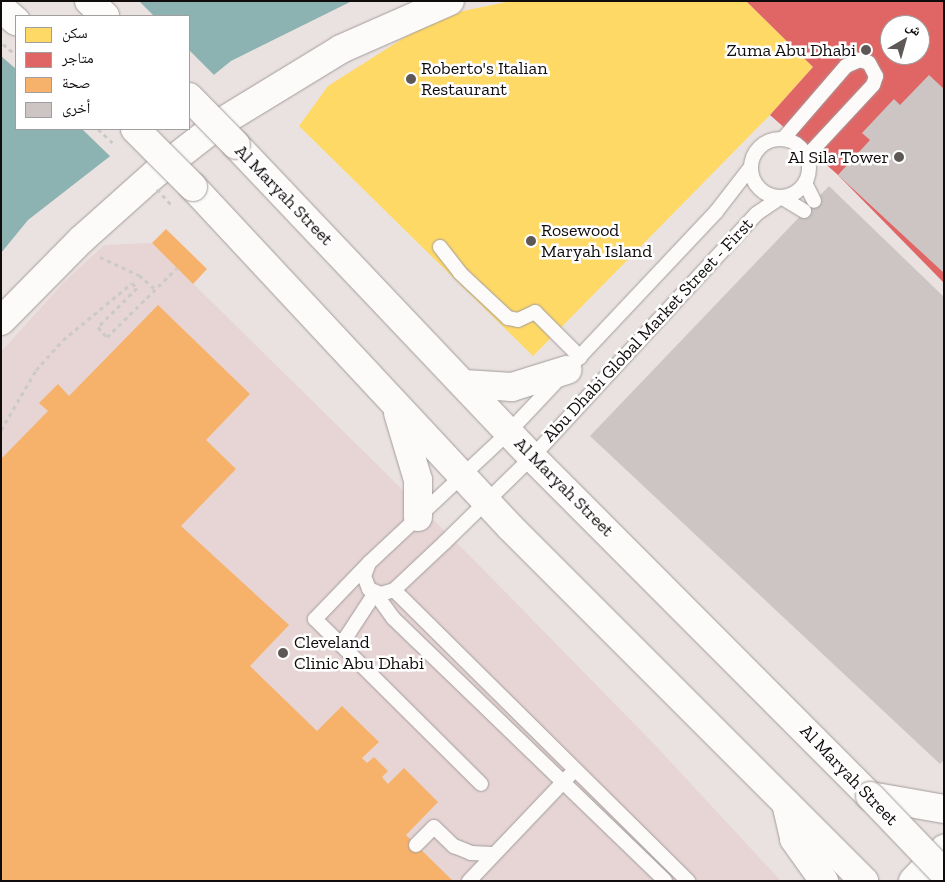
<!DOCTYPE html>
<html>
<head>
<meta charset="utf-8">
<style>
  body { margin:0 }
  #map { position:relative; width:945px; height:882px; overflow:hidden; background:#eae2e0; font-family:"Zilla Slab","Noto Naskh Arabic",serif }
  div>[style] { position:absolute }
  .built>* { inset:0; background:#e6d5d4 }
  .water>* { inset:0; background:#8cb2b1 }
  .pier>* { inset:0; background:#eae2e0 }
  .homes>* { inset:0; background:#ffd966 }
  .shops>* { inset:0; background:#e06666 }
  .health>* { inset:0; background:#f6b26b }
  .building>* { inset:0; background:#ccc5c4 }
  .path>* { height:3px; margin-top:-1.5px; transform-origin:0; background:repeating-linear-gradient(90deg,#ccc9c9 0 4px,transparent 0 8px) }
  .roads { filter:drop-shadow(0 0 1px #a29c9b) drop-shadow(0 0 1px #a29c9b) }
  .lane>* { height:14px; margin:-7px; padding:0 7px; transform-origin:7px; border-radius:7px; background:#fcfbfa }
  .lane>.ring { margin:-7px; padding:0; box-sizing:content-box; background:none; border:14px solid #fcfbfa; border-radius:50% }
  .street>* { height:28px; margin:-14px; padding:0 14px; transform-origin:14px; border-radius:14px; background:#fcfbfa }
  .secondary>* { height:28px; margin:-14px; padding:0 14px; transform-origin:14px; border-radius:14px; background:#fcfbfa }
  .path-bridge>* { height:3px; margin-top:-1.5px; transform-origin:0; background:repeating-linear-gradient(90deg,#ccc9c9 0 4px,transparent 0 8px) }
  .bridges { filter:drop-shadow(0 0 1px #a29c9b) drop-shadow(0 0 1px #a29c9b) }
  .secondary-bridge>* { height:28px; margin:-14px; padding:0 14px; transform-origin:14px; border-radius:14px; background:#fcfbfa }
  .dots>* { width:14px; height:14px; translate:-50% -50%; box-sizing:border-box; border:2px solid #fff; border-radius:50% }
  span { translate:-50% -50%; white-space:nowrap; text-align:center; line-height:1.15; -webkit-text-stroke:5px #fff; paint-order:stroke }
  .poi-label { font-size:18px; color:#110c0c }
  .right { translate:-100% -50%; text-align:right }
  .left { translate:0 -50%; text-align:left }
  .street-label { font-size:18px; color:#110c0c }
  .frame { position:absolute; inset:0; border:2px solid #110c0c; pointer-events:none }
  .legend { position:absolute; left:15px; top:15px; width:175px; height:115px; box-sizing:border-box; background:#fff; border:1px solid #a09e9e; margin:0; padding:6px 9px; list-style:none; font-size:15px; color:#110c0c }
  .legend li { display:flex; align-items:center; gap:10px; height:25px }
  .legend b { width:25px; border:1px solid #a09e9e }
  .north { position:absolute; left:880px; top:15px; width:50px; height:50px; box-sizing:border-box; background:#fff; border:1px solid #a09e9e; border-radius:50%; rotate:38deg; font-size:14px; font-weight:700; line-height:20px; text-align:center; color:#110c0c }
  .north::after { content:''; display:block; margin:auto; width:18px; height:22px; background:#5d5756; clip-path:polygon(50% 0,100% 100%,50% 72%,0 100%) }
</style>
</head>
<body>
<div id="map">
  <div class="built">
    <div style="clip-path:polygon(152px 243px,475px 561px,656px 746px,781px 881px,1px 881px,1px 352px,63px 283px,104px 245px)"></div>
  </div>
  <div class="water">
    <div style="clip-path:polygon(1px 1px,352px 1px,231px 61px,189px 95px,189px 16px,16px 16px,16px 129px,145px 129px,28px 220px,1px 253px)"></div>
  </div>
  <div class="pier">
    <div style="clip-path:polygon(1px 1px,139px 1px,154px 16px,16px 16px,16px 69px,1px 56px)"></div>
    <div style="clip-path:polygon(189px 50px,216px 77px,189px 97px)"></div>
    <div style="clip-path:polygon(82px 129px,148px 129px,112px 158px)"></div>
  </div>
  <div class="homes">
    <div style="clip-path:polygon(511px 1px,746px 1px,813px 67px,770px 115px,533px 356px,299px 126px,328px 86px,421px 27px,463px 11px)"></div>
  </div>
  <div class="shops">
    <div style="clip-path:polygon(evenodd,746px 1px,944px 1px,944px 283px,838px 175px,770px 115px,813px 67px,746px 1px,890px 25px,920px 25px,920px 55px,890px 55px,890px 25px)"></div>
  </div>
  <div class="health">
    <div style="clip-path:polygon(166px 229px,207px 269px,193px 284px,152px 243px)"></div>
    <div style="clip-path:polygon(158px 305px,250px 394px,206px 440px,236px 469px,181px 526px,289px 625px,250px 666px,317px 731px,342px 706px,379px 742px,362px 758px,367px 763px,374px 757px,388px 771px,382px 777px,388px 784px,404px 768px,438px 802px,406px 835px,453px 881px,1px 881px,1px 459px,48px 411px,39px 403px,58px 384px,69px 396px)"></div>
  </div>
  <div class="building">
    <div style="clip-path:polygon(929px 75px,944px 89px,944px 273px,838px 175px,870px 140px,862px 133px,894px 99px,900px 105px)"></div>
    <div style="clip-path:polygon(829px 186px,944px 297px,944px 760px,940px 764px,590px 436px)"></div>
  </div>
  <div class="path">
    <div style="left:3px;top:44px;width:17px;rotate:40deg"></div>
    <div style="left:100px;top:257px;width:43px;rotate:24.8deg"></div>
    <div style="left:139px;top:275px;width:21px;rotate:41deg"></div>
    <div style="left:1px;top:430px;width:69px;rotate:-59.7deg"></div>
    <div style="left:36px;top:370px;width:40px;rotate:-48deg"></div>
    <div style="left:63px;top:340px;width:89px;rotate:-39.6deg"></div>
    <div style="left:132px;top:283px;width:7px;rotate:45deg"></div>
    <div style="left:137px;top:288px;width:55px;rotate:135deg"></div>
    <div style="left:98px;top:327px;width:13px;rotate:48deg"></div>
    <div style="left:107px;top:337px;width:98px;rotate:-44.6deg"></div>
  </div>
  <div class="roads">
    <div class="lane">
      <div class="ring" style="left:751px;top:139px;width:44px;height:44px"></div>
      <div style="left:783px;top:139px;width:96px;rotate:-49.2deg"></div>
      <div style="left:846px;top:66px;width:15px;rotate:-23deg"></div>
      <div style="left:860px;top:60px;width:9px;rotate:18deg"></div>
      <div style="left:869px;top:63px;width:15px;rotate:62deg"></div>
      <div style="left:876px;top:76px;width:9px;rotate:108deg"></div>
      <div style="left:873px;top:85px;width:97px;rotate:132.9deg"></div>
      <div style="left:750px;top:168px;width:56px;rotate:127.7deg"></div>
      <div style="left:716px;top:212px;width:302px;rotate:133.3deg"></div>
      <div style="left:509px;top:432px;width:192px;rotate:136.9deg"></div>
      <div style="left:369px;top:563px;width:14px;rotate:111deg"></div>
      <div style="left:364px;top:576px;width:14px;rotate:69deg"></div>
      <div style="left:369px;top:589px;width:13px;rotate:23deg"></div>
      <div style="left:381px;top:594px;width:14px;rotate:-17deg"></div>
      <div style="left:394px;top:590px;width:69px;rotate:-43.2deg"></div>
      <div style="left:444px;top:543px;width:123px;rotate:-44.3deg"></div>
      <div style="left:532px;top:457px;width:330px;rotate:-47.3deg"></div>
      <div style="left:756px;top:214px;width:30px;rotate:-34deg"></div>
      <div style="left:781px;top:197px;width:27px;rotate:31deg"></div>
      <div style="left:805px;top:183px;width:20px;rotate:63deg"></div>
      <div style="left:440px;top:247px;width:33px;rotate:52deg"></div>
      <div style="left:460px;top:273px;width:66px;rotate:43.2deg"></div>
      <div style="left:508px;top:318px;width:10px;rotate:11deg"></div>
      <div style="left:518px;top:320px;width:19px;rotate:-25deg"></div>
      <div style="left:535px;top:312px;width:64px;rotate:45deg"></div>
      <div style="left:367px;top:565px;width:75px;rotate:133.9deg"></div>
      <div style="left:315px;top:619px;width:234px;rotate:44.8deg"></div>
      <div style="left:394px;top:590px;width:414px;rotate:44.7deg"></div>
      <div style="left:375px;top:593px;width:31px;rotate:54deg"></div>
      <div style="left:393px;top:618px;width:378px;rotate:44deg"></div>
      <div style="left:341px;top:645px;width:62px;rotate:-56.8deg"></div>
      <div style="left:416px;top:845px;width:25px;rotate:-45deg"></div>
      <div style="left:434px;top:827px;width:28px;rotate:44deg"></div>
      <div style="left:454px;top:846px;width:18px;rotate:22deg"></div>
      <div style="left:471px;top:853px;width:21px;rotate:3deg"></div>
      <div style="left:469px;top:881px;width:146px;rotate:-46.4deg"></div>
    </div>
    <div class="street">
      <div style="left:1px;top:321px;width:114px;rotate:-45.4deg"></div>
      <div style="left:81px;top:240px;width:101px;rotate:-41.8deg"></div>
      <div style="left:156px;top:173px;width:81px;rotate:-38deg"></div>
      <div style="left:220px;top:123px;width:142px;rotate:-31.4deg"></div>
      <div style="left:341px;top:49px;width:119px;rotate:-23.8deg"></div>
      <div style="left:913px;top:881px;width:45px;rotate:-45.9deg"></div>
    </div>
    <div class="secondary">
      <div style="left:89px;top:1px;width:22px;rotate:43deg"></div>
      <div style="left:1px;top:8px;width:20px;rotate:41deg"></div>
      <div style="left:236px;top:145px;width:430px;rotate:46.5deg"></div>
      <div style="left:532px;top:457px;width:479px;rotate:45.1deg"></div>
      <div style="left:870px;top:796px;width:75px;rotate:10deg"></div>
      <div style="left:193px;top:187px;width:465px;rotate:47deg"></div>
      <div style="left:510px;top:527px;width:501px;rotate:45deg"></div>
      <div style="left:464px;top:384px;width:48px;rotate:3.6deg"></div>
      <div style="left:512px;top:387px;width:58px;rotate:-17.2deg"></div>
      <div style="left:398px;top:413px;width:70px;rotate:73.4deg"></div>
      <div style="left:418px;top:480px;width:37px;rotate:90deg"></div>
      <div style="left:786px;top:803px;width:37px;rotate:77deg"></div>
      <div style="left:794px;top:839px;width:52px;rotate:54.5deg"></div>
    </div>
  </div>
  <div class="path-bridge">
    <div style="left:98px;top:129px;width:21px;rotate:43deg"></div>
    <div style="left:157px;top:189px;width:24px;rotate:48deg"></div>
  </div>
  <div class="bridges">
    <div class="secondary-bridge">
      <div style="left:189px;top:97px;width:67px;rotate:45.6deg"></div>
      <div style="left:135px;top:129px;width:82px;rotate:45deg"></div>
      <div style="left:870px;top:796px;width:103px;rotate:46.2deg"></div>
    </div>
  </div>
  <div class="dots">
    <div style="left:866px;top:50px;background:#5d5756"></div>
    <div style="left:411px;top:79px;background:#5d5756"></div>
    <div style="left:899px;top:157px;background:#5d5756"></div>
    <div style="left:531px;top:241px;background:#5d5756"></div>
    <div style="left:283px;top:653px;background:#5d5756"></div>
  </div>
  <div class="poi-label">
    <span class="right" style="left:856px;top:50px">Zuma Abu Dhabi</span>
    <span class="left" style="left:421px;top:79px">Roberto's Italian<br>Restaurant</span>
    <span class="right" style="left:889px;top:157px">Al Sila Tower</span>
    <span class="left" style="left:541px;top:241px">Rosewood<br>Maryah Island</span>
    <span class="left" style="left:294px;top:653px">Cleveland<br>Clinic Abu Dhabi</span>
  </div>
  <div class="street-label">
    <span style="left:284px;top:195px;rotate:46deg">Al Maryah Street</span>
    <span style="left:648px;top:330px;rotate:-47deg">Abu Dhabi Global Market Street - First</span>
    <span style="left:564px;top:487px;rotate:45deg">Al Maryah Street</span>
    <span style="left:849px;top:775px;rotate:46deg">Al Maryah Street</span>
  </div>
  <div class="frame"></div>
  <ul class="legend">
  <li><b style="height:14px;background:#ffd966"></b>سكن</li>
  <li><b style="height:14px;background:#e06666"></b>متاجر</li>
  <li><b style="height:14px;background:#f6b26b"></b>صحة</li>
  <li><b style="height:14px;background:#ccc5c4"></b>أخرى</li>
  </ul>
  <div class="north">ش</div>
</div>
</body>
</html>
